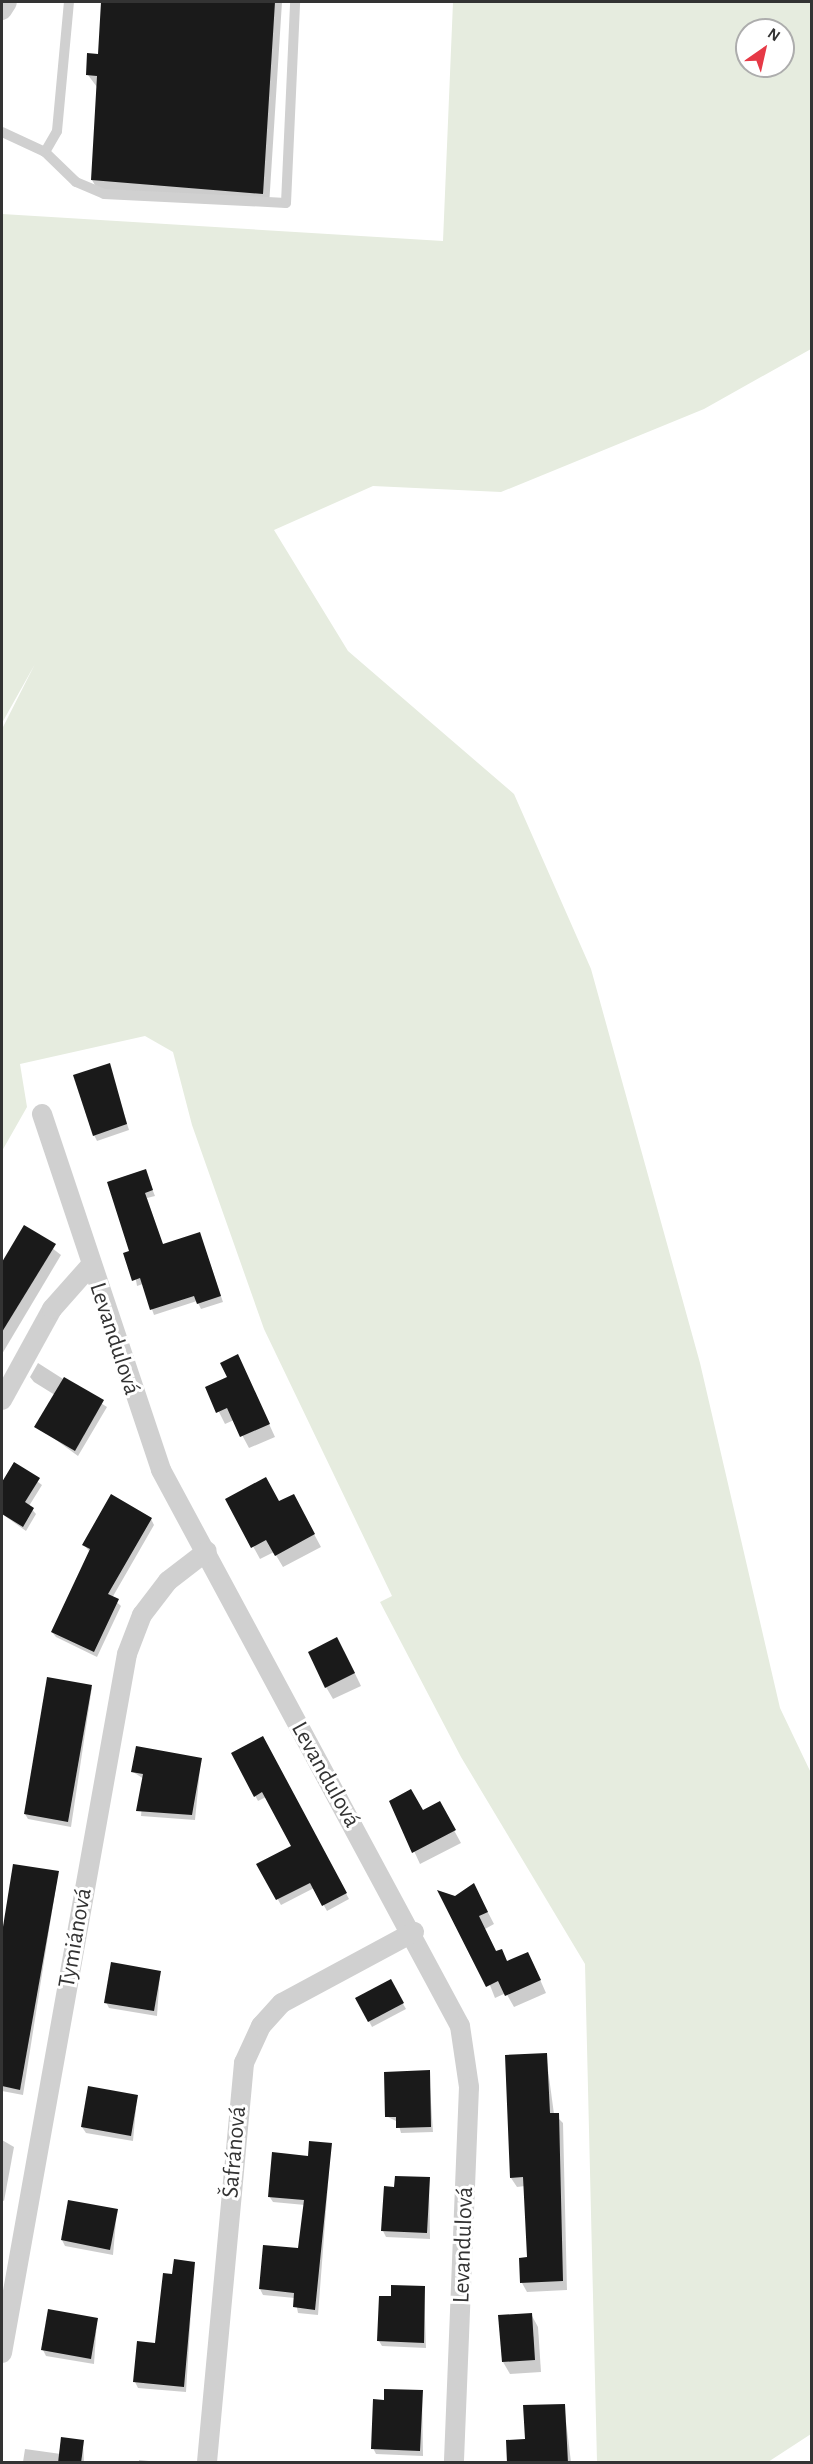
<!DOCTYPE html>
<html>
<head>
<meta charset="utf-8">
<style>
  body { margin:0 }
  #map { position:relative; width:813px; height:2464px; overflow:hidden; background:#fff; font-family:"Alegreya Sans",sans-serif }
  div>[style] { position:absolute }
  .green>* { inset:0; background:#e6ecdf }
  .shadow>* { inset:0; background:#0003 }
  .building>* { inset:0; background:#1a1a1a }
  .service>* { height:10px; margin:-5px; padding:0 5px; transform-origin:5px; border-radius:5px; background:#d0d0d0 }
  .minor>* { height:20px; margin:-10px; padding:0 10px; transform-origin:10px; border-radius:10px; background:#d0d0d0 }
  span { translate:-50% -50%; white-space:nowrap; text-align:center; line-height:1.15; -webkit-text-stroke:6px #fff; paint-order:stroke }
  .street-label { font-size:24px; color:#333 }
  .frame { position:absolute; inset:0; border:3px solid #333; pointer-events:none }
  .north { position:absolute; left:735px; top:18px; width:60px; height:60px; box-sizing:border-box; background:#fff; border:2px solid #adadad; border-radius:50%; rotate:34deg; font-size:16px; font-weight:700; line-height:24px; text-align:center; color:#333 }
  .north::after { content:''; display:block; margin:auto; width:21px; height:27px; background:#e63946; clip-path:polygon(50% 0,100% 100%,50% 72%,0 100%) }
</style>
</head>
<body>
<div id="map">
  <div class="green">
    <div style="clip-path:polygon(evenodd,453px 2px,811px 2px,811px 349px,704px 409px,501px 492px,373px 486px,274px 530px,348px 651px,514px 794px,591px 969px,700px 1363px,780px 1708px,811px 1773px,811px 2434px,768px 2462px,597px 2462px,585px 1964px,461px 1757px,380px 1602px,392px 1596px,264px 1329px,192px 1125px,173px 1052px,145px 1036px,20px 1064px,27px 1107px,2px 1151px,2px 729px,35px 664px,2px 723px,2px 214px,443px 241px,453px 2px,747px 30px,783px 30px,783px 66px,747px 66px,747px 30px)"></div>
  </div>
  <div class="shadow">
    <div style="clip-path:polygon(102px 2px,282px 2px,269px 206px,99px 192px,92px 180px,97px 87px,88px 75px,99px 55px)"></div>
    <div style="clip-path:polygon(109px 1065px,129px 1130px,97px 1141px,94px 1135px)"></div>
    <div style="clip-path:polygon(145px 1171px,155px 1196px,147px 1198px,163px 1246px,200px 1234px,223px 1302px,201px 1309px,197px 1301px,154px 1315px,143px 1284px,137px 1286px,131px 1252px)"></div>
    <div style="clip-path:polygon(25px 1227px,61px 1255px,2px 1354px,2px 1270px)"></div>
    <div style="clip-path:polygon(238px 1356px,275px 1437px,249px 1448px,234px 1420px,225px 1424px,207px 1388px,229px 1378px)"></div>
    <div style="clip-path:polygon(38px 1363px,107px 1407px,78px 1456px,52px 1437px,71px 1405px,34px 1382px,30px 1377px)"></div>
    <div style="clip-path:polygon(14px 1464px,42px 1485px,29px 1506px,36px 1514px,26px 1531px,2px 1514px,2px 1485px)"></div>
    <div style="clip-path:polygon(227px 1499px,300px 1508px,321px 1547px,283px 1567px,274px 1552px,260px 1559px)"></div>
    <div style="clip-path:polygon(151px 1519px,154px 1525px,112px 1598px,121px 1606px,97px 1657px,56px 1637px,52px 1632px,90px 1552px,84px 1545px)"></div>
    <div style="clip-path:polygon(344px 1651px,361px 1686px,333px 1699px,326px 1687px)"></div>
    <div style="clip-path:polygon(92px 1687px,71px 1827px,28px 1819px,25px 1814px)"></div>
    <div style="clip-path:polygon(262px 1738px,349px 1899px,327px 1911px,314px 1888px,281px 1905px,258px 1865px,293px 1847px,266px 1797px,258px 1801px,233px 1754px)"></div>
    <div style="clip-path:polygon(201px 1759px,195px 1820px,141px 1816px,144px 1779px,133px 1772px)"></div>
    <div style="clip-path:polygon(391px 1801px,423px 1812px,439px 1803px,461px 1843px,420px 1864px)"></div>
    <div style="clip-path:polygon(58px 1873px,23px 2095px,2px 2091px,4px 1936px)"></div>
    <div style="clip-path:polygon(455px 1897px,480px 1897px,494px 1924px,485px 1929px,497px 1953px,508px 1962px,534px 1966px,546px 1993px,514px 2007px,506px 1993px,495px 1998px)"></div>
    <div style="clip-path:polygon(160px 1973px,157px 2016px,109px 2008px,106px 2002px)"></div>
    <div style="clip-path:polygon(390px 1981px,406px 2009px,372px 2027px,357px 1998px)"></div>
    <div style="clip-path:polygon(546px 2055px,554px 2114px,563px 2123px,567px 2290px,527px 2292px,522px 2283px,528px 2259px,525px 2186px,517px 2187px,511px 2178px)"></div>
    <div style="clip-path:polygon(429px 2072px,433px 2132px,401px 2133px,398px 2122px,386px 2116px)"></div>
    <div style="clip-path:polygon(137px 2097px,133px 2141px,86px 2133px,82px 2127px)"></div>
    <div style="clip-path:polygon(2px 2140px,14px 2147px,4px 2201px,2px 2200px)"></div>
    <div style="clip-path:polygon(331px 2145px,318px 2315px,298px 2313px,295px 2298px,263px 2295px,260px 2289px,300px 2250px,305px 2205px,273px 2202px,269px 2196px)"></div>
    <div style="clip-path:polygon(429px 2179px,430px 2239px,386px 2237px,383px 2231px,395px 2188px)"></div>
    <div style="clip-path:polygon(117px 2210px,113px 2255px,65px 2246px,62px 2240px)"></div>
    <div style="clip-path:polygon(194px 2263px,186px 2392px,138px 2388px,135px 2382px,156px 2345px,174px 2275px)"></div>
    <div style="clip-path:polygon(424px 2288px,426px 2348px,382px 2346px,379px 2341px,392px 2298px)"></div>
    <div style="clip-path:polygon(531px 2314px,538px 2327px,541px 2372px,510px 2374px,503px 2362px)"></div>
    <div style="clip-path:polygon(97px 2320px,94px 2364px,46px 2356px,43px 2350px)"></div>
    <div style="clip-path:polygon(422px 2392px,423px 2456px,376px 2454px,373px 2448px)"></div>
    <div style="clip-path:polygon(564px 2405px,571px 2462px,509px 2462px)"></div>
    <div style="clip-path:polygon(83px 2442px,84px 2462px,23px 2462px,25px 2449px,61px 2454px)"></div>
    <div style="clip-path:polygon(139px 2460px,159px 2462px,139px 2462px)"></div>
  </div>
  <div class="building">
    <div style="clip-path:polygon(101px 2px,275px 2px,263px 194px,91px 180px,97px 76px,86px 75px,87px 53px,98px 54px)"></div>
    <div style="clip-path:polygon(110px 1063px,127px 1124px,93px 1136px,73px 1075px)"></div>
    <div style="clip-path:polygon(146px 1169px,153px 1190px,145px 1193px,163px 1244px,200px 1232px,221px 1296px,197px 1304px,194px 1296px,150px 1310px,140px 1278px,132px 1281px,123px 1253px,129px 1251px,107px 1182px)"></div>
    <div style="clip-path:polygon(24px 1225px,56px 1244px,2px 1332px,2px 1262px)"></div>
    <div style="clip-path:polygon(238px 1354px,270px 1424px,240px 1437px,227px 1408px,216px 1413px,205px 1387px,227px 1377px,220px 1363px)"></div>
    <div style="clip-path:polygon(64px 1377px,104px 1400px,75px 1451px,34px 1427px)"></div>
    <div style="clip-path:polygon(14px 1462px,40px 1478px,25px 1502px,34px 1508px,23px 1527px,2px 1514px,2px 1482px)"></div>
    <div style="clip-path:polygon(266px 1477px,279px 1501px,294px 1494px,315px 1534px,275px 1556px,266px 1540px,251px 1548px,225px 1499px)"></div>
    <div style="clip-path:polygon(111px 1494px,152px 1518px,108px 1594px,119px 1599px,94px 1652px,51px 1632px,90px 1549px,82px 1545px)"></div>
    <div style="clip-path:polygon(337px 1637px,355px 1673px,325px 1688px,308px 1652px)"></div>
    <div style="clip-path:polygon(47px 1677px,92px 1685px,68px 1822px,24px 1814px)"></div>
    <div style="clip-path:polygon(263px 1736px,347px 1893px,322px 1906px,310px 1883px,276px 1900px,256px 1864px,291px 1846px,262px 1792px,254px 1797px,231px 1753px)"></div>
    <div style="clip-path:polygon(136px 1746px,202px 1758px,192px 1815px,136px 1811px,143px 1774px,131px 1772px)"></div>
    <div style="clip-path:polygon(411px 1789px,423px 1810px,440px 1801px,456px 1830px,412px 1853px,389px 1801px)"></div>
    <div style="clip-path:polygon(13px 1864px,59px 1871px,20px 2090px,2px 2086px,2px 1933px)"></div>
    <div style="clip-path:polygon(474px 1883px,488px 1912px,479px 1916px,496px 1951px,502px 1949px,507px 1961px,528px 1952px,541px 1980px,505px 1996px,498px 1981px,486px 1987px,437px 1890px,455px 1896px)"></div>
    <div style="clip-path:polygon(111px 1962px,161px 1971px,154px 2011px,104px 2003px)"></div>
    <div style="clip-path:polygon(391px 1979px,404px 2003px,368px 2022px,355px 1998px)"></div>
    <div style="clip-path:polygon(547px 2053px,550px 2113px,559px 2113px,563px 2281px,520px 2283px,519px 2258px,527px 2257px,523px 2177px,510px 2178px,505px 2055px)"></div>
    <div style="clip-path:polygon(430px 2070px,431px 2127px,396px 2128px,396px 2117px,385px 2117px,384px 2072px)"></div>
    <div style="clip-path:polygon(88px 2086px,138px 2095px,131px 2136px,81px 2127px)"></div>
    <div style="clip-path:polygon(309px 2141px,332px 2143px,315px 2310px,293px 2307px,294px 2293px,259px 2289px,263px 2245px,298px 2248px,304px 2200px,268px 2197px,272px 2152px,308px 2156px)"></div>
    <div style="clip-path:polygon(395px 2176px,430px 2177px,427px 2233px,381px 2231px,384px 2186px,394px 2187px)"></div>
    <div style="clip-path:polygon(68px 2200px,118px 2209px,110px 2250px,61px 2240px)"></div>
    <div style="clip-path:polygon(174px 2259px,195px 2262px,184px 2387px,133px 2382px,137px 2341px,155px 2343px,163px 2273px,172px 2274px)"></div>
    <div style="clip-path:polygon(391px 2285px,425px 2286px,424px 2343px,377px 2341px,379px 2296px,391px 2296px)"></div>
    <div style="clip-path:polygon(48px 2309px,98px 2318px,91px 2359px,41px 2350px)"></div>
    <div style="clip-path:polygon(532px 2313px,535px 2360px,502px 2362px,498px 2315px)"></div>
    <div style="clip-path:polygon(384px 2389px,423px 2390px,420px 2451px,371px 2449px,373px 2399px,384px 2400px)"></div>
    <div style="clip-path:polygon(565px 2404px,568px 2463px,507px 2463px,506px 2440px,525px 2439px,523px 2405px)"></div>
    <div style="clip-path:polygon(61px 2437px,84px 2440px,81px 2463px,58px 2463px)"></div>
  </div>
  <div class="service">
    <div style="left:2px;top:132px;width:47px;rotate:24.9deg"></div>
    <div style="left:45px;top:152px;width:43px;rotate:44.1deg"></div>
    <div style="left:76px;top:182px;width:30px;rotate:23deg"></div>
    <div style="left:104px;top:194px;width:182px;rotate:2.8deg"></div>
    <div style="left:286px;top:203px;width:201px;rotate:-87.4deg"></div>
    <div style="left:45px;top:152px;width:24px;rotate:-60deg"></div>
    <div style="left:57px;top:131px;width:130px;rotate:-84.7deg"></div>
  </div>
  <div class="minor">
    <div style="left:2px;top:10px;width:9px;rotate:-58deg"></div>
    <div style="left:42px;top:1114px;width:375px;rotate:71.5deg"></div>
    <div style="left:161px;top:1470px;width:631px;rotate:61.73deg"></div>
    <div style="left:460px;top:2026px;width:62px;rotate:81.6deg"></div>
    <div style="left:469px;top:2087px;width:375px;rotate:92.3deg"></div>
    <div style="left:2px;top:1400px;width:104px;rotate:-61.2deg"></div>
    <div style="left:52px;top:1309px;width:57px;rotate:-48.5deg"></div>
    <div style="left:2px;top:2353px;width:710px;rotate:-79.86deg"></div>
    <div style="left:127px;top:1654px;width:42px;rotate:-69deg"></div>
    <div style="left:142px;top:1615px;width:43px;rotate:-52.6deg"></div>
    <div style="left:168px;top:1581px;width:49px;rotate:-37.6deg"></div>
    <div style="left:207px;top:2462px;width:401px;rotate:-84.7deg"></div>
    <div style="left:244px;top:2063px;width:41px;rotate:-65.3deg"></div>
    <div style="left:261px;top:2026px;width:31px;rotate:-48deg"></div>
    <div style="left:282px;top:2003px;width:150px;rotate:-28.3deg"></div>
  </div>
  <div class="street-label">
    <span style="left:114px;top:1339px;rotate:72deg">Levandulová</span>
    <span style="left:325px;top:1775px;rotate:61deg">Levandulová</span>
    <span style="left:76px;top:1938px;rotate:-80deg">Tymiánová</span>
    <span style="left:235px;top:2152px;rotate:-85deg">Šafránová</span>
    <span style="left:464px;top:2245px;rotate:-88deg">Levandulová</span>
  </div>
  <div class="frame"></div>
  <div class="north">N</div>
</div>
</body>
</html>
